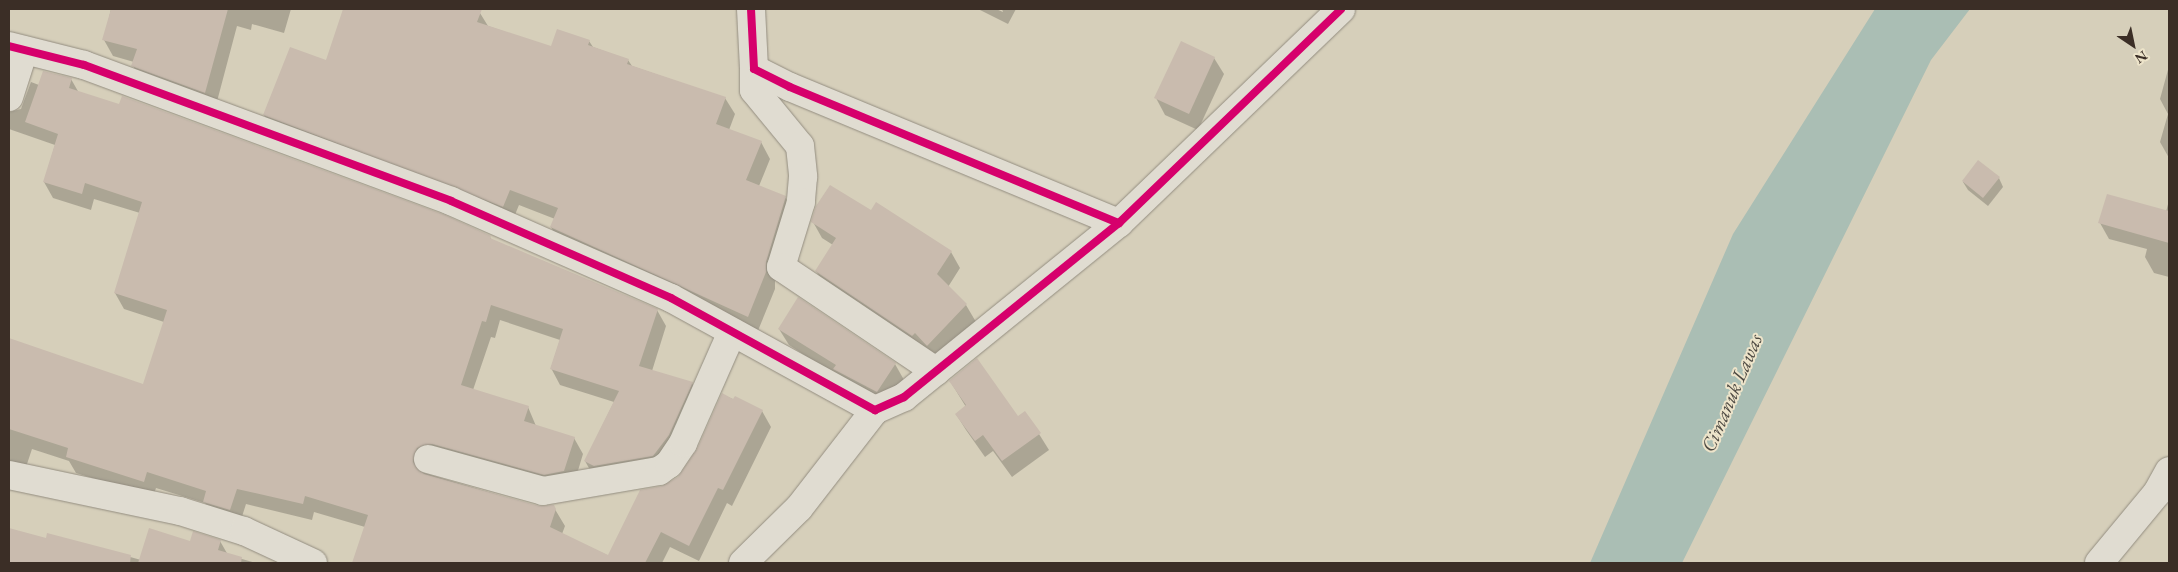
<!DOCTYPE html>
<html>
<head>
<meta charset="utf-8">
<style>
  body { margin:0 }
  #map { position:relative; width:2178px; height:572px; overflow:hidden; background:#d6cfba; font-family:"EB Garamond",serif }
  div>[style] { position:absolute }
  .water>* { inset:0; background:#aabeb4 }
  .shadow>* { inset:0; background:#0003 }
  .building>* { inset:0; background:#c9bbae }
  .roads { filter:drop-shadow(0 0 1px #938d80) drop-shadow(0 0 1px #938d80) }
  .street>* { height:28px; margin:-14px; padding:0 14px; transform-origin:14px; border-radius:14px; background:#e0dcd1 }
  .cycleway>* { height:8px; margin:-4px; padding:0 4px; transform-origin:4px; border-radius:4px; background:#d6006c }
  span { translate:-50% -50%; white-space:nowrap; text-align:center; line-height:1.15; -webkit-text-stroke:4px #ede4ca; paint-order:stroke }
  .water-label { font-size:20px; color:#4d4942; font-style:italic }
  .frame { position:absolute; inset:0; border:10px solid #3b2e26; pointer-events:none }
  .north { position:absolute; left:2108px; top:20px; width:50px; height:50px; -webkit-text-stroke:4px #ede4ca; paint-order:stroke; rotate:146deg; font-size:14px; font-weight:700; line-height:20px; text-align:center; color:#3b2e26 }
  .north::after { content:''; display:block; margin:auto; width:18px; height:22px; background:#3b2e26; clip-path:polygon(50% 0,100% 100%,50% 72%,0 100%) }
</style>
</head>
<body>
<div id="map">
  <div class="water">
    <div style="clip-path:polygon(1875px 9px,1970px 9px,1931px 60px,1682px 563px,1590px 563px,1733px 234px)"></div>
  </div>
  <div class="shadow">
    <div style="clip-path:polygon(111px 9px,291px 9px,284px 33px,252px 24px,251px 30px,237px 26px,215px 109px,142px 82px,133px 66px,134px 62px,113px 56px,104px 40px)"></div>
    <div style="clip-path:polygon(345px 9px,468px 9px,480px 13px,488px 26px,552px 48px,589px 41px,593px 47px,628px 60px,632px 66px,725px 98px,735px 114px,729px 130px,761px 142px,770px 159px,759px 186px,785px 197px,794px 213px,775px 279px,775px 289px,757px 333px,560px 244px,551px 227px,555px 219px,519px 205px,512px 222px,274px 131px,264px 115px,326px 62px)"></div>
    <div style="clip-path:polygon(978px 9px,996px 9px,1003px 12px,1002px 9px,1016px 9px,1008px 24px)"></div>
    <div style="clip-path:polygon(1214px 58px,1224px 74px,1198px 130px,1165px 115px,1156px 98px)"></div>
    <div style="clip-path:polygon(2169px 66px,2169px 158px,2160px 142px,2168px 114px,2160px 99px)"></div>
    <div style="clip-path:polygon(71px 79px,79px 93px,490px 237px,492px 240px,657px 310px,666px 326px,652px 371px,692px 383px,701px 399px,678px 452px,594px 477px,585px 461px,614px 402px,560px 385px,551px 368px,560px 340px,500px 320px,495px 338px,491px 337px,473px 390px,528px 407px,536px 426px,574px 438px,583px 454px,573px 487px,426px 464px,421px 472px,539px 507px,553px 506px,565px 526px,562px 534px,609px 556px,668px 485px,683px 474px,698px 450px,723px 395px,762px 411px,771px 427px,732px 506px,727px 503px,699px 561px,670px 547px,662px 563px,363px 563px,357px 553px,365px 527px,314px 512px,312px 520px,246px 504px,239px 526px,214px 518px,205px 503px,156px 488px,153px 497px,76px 473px,69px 461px,32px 449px,23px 476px,9px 480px,9px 340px,144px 386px,164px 322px,124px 309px,115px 293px,140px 213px,94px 199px,91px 210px,53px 198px,44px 182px,55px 145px,9px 129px,9px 112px,21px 109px,31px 82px,39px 85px)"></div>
    <div style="clip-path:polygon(1999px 178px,2003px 187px,1988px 206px,1968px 190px,1963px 182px)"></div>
    <div style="clip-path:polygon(2169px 200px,2169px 277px,2154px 273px,2145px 257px,2147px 249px,2109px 239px,2100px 223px,2166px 212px)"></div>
    <div style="clip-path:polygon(871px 212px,951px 252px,960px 268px,948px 287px,966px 305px,976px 322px,937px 362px,826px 287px,816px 271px,833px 245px,822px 238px,813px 222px)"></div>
    <div style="clip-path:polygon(779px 329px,895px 364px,904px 380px,885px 408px,789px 345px)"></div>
    <div style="clip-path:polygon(950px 381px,1018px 417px,1039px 434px,1049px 450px,1012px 477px,993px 451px,985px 457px,966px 430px,956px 414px,966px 407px)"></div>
    <div style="clip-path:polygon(9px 529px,47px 539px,48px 534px,141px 560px,191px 543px,220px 541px,228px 555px,256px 563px,9px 563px)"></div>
  </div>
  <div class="building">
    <div style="clip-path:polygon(111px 9px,228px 9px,205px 93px,131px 66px,137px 49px,102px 40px)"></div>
    <div style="clip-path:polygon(343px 9px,482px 9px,477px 22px,551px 46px,557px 29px,590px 40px,588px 45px,629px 59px,627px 64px,726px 97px,716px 124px,762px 141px,746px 180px,786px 196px,766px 262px,766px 272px,748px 317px,550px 227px,558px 208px,510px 190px,503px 207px,263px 115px,290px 47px,326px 60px)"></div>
    <div style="clip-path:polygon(1181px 41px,1215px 57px,1189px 114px,1154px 98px)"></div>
    <div style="clip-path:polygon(43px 71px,72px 78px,69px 88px,119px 104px,122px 96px,445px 215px,491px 236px,490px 238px,658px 309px,639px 366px,693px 382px,669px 435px,653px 456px,594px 466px,584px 461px,619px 391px,550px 369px,563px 329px,491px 305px,486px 322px,482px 321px,461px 385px,529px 406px,524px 421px,575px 437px,564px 471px,544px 475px,432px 444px,417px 448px,413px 462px,424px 474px,539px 506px,554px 505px,556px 509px,550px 527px,608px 555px,640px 490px,662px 486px,678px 477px,697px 449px,722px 393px,733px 399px,735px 396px,763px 410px,723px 490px,718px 488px,689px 546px,661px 532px,645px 563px,352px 563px,368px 515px,305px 496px,303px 504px,237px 489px,230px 510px,203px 502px,206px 491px,147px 472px,144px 482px,66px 457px,68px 448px,9px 429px,9px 338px,143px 384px,167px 310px,114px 293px,142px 202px,85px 183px,82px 194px,43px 182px,58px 134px,25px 122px)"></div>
    <div style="clip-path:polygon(1978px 160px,2000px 177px,1983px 198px,1962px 181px)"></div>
    <div style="clip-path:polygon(830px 185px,871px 210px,876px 202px,952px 251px,937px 274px,967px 304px,927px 346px,915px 333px,912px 336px,815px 271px,836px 238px,811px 222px,816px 206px)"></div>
    <div style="clip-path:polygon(2107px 194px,2169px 211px,2169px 243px,2098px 223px)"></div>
    <div style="clip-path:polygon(798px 297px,896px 363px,877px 392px,833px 369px,836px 365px,778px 329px)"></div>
    <div style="clip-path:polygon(977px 358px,1018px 416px,1025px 411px,1041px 433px,1002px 461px,983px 435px,975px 441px,955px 414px,966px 405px,949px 381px)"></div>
    <div style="clip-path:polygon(9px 528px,46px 538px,47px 533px,131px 555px,130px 563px,9px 563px)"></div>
    <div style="clip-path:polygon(149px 528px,190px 541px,193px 531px,221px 540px,218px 550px,242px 557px,241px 563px,138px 563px)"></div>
  </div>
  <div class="roads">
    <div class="street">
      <div style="left:751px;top:9px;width:60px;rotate:87.1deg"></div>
      <div style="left:754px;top:69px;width:40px;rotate:26.6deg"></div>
      <div style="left:790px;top:87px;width:356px;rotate:22.5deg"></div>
      <div style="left:9px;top:46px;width:77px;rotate:14.2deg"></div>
      <div style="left:84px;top:65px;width:391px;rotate:20.3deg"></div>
      <div style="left:451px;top:201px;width:240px;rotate:23.8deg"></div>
      <div style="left:671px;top:298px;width:233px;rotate:28.8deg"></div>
      <div style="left:875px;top:410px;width:32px;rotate:-24deg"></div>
      <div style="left:904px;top:397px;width:277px;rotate:-39deg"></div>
      <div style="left:1119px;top:223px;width:308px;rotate:-43.9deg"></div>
      <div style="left:754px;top:69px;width:21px;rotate:90deg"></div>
      <div style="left:754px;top:90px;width:72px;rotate:50.6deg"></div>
      <div style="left:800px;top:146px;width:31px;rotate:84deg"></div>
      <div style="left:803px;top:177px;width:25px;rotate:95deg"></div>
      <div style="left:801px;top:202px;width:68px;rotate:107.1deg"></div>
      <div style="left:781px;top:267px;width:187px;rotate:33.9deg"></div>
      <div style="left:9px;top:97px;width:49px;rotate:-72.3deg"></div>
      <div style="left:428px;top:459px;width:119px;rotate:15.5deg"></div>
      <div style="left:543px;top:491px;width:118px;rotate:-9.8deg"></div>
      <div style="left:659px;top:471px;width:12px;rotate:-35deg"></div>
      <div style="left:669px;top:464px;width:25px;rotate:-56deg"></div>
      <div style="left:683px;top:443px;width:121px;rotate:-66.2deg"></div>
      <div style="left:9px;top:475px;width:175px;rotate:11.9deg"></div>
      <div style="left:180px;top:511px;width:67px;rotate:17.4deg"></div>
      <div style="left:244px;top:531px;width:76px;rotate:24.9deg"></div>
      <div style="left:743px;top:563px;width:78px;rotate:-44.5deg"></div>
      <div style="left:799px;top:508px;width:124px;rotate:-52.2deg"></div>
      <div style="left:2099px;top:563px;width:91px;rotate:-50.4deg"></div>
      <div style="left:2157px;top:493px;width:25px;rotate:-61deg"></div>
    </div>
  </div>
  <div class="cycleway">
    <div style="left:751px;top:9px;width:60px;rotate:87.1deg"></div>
    <div style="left:754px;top:69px;width:40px;rotate:26.6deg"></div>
    <div style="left:790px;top:87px;width:356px;rotate:22.5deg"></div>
    <div style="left:9px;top:46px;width:77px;rotate:14.2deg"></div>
    <div style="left:84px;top:65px;width:391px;rotate:20.3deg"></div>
    <div style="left:451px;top:201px;width:240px;rotate:23.8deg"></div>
    <div style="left:671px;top:298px;width:233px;rotate:28.8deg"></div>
    <div style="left:875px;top:410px;width:32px;rotate:-24deg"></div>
    <div style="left:904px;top:397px;width:277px;rotate:-39deg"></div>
    <div style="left:1119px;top:223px;width:308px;rotate:-43.9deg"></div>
  </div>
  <div class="water-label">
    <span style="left:1732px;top:393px;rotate:-67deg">Cimanuk Lawas</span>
  </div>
  <div class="frame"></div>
  <div class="north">N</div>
</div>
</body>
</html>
